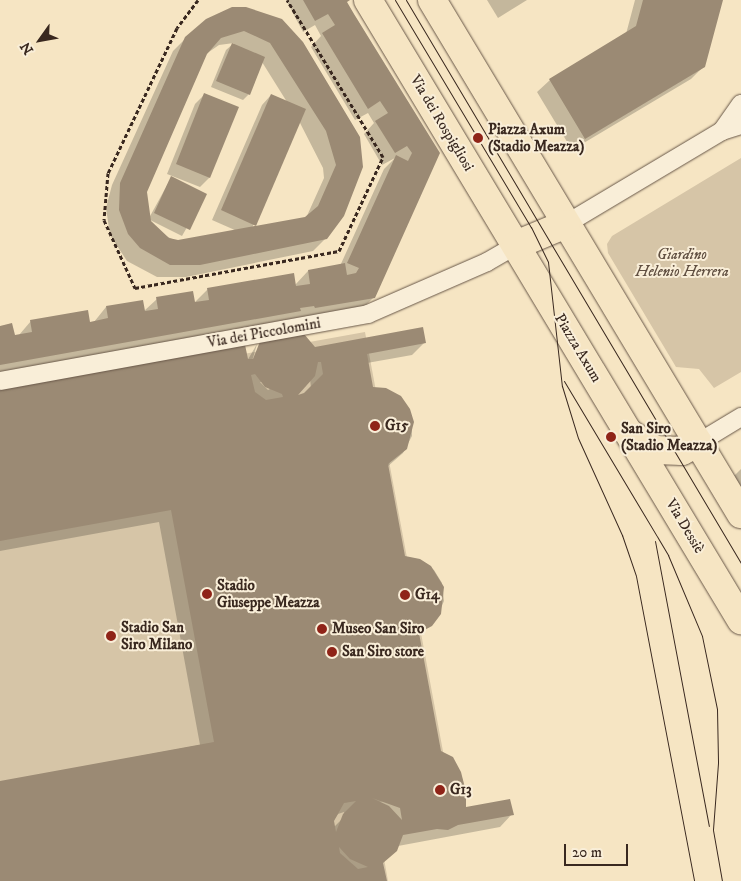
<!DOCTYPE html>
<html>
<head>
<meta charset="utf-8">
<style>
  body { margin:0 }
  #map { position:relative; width:741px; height:881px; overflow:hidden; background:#f6e5c3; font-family:"IM FELL DW Pica",serif }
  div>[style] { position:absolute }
  .green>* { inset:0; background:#d6c5a7 }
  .shadow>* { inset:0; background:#0003 }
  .building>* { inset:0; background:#9b8a74 }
  .path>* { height:3px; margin-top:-1.5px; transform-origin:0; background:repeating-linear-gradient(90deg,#39281f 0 4px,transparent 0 6.5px) }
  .roads { filter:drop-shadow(0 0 1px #685748) drop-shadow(0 0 1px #685748) }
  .street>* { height:18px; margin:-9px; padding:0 9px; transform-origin:9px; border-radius:9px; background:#f9eed8 }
  .primary>* { height:28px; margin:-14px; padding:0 14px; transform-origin:14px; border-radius:14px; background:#f6e5c3 }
  .tram>* { height:1px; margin:-0.5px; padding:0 0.5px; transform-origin:0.5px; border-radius:0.5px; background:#39281f }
  .dots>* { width:14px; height:14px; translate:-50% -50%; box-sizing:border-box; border:2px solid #f9eed8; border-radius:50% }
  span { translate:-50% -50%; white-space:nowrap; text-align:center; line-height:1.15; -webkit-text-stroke:4px #f9eed8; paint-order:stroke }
  .street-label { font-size:15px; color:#39281f }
  .poi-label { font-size:15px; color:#39281f; font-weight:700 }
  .left { translate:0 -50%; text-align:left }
  .park-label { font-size:15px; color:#604f41; font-style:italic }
  .north { position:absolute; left:15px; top:15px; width:50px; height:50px; -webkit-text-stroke:4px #f9eed8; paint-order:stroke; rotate:238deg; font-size:14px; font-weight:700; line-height:20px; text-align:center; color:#39281f }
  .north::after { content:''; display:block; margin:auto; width:18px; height:22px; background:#39281f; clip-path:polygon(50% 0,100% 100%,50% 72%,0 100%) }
  .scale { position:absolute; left:564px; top:844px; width:64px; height:22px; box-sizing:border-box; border:2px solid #39281f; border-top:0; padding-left:6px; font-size:15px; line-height:18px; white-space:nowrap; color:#39281f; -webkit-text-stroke:4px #f9eed8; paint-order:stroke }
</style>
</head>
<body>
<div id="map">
  <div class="green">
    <div style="clip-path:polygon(741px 158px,741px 372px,714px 388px,699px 369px,676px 367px,608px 253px,607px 244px,612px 236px)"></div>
    <div style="clip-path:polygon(365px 332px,450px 789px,374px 803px,388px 881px,0 881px,0 398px)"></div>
  </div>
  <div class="shadow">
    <div style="clip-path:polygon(286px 0,345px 0,439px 153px,374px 297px,361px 310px,0 375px,0 327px,14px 336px,19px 335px,31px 321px,89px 323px,94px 322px,106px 307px,144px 311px,157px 299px,194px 303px,208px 289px,295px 285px,308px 271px,340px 266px,384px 169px,395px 158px,382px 165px,364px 134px,374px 123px,368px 113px,355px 120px,311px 47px,321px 36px,315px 25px,303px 32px)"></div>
    <div style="clip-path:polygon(487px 0,527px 0,498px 18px)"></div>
    <div style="clip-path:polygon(635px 0,722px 0,703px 67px,691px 79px,572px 150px,537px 92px,550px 80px,626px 34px)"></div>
    <div style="clip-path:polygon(evenodd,246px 8px,358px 138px,326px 238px,313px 251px,186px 277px,157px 277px,127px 261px,110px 235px,106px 208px,112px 185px,173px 51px,186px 38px,246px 8px,234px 43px,226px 50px,211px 87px,243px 100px,249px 94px,262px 62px,287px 102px,271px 95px,262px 105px,212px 220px,237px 231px,178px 242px,156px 231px,148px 219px,182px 236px,206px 194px,171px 178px,149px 218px,146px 191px,206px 54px,219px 45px,234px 43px,246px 8px,299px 121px,323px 168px,324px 178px,306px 218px,252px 228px,299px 121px)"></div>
    <div style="clip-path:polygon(205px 94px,209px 178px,200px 187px,167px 174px,195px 104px)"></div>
    <div style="clip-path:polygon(evenodd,262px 340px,311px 349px,424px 343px,412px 355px,367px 363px,372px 389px,412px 418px,412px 436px,403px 453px,387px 467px,404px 557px,420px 560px,434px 570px,442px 583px,444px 601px,437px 617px,418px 634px,440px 752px,450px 757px,463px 780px,465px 809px,512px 814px,500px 827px,398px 846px,382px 863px,386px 881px,0 881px,0 782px,200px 745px,159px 522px,0 551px,0 385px,247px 361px,257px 344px,251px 365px,262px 340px,310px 379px,311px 388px,305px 395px,297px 396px,310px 379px,262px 340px,260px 382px,264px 382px,270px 389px,268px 390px,260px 382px,262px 340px,344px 812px,345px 816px,334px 827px,333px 821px,338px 814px,344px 812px)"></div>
    <div style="clip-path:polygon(741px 469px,741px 488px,734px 476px)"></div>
  </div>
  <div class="building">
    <div style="clip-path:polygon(303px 0,350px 0,347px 2px,354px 14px,440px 153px,375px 298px,315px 308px,314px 306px,300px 308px,301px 311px,0 365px,0 326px,12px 323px,15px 335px,32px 332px,30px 320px,88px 310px,90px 322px,108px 318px,106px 306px,143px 300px,145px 311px,158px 309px,156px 297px,193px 291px,195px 302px,209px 300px,207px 288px,294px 273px,296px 286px,310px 284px,308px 270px,345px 263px,347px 275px,356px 273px,359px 268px,347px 263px,396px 155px,408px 161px,412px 153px,407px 146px,395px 153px,375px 121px,388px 113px,380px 101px,368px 109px,322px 33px,335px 25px,328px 14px,315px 21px)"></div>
    <div style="clip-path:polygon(643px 0,723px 0,705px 67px,585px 139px,549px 79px,636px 26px)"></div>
    <div style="clip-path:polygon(evenodd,232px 7px,246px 7px,282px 19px,303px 42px,360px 137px,363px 167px,344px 216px,327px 239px,200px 265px,170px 265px,140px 248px,128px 234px,119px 210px,120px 183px,185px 37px,206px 19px,232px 7px,244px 31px,270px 43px,326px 131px,336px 165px,318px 206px,305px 217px,178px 240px,169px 238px,151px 221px,147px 192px,207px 54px,221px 38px,244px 31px)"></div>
    <div style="clip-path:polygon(232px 43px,265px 57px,250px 95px,216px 81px)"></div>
    <div style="clip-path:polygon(204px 93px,239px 107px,210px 178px,176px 164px)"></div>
    <div style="clip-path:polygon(271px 94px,306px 109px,256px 226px,221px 210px)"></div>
    <div style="clip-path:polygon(171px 176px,207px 194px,190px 230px,154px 213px)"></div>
    <div style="clip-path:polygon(evenodd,423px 327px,426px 343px,367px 354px,373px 387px,386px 388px,401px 396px,410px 409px,414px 422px,407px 449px,388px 464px,405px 556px,420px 559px,431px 566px,444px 587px,441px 614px,432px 626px,419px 633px,441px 751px,453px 757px,461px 772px,466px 792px,466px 807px,510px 799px,514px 815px,458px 825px,448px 830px,437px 829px,403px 835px,397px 851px,383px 863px,387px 881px,0 881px,0 781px,214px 742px,171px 510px,0 541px,0 384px,244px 340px,248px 359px,253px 359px,261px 339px,304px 334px,315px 347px,423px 327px,318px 362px,321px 362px,323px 374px,304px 393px,298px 395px,315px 376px,318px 362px,423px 327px,255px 374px,265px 387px,282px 394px,283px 397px,266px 400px,255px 392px,251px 375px,255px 374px,423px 327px,372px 798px,400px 808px,402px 820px,389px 806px,372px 798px,423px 327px,356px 801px,343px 814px,336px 832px,334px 821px,344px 803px,356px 801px,423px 327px,339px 847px,350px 859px,368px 867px,358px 869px,340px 853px,339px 847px)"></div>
  </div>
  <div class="path">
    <div style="left:198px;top:0;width:35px;rotate:127deg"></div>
    <div style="left:177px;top:28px;width:161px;rotate:115.4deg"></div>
    <div style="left:108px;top:173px;width:47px;rotate:94.9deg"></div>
    <div style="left:104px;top:220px;width:75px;rotate:65.5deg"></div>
    <div style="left:135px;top:288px;width:207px;rotate:-10.3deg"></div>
    <div style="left:339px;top:251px;width:104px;rotate:-64.9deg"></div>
    <div style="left:383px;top:157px;width:184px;rotate:-121.4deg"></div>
  </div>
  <div class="roads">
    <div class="street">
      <div style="left:722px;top:131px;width:33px;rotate:-55deg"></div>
      <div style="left:566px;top:224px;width:182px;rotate:-30.8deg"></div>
      <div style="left:722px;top:131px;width:20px;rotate:-18deg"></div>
      <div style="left:0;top:381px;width:374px;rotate:-10.3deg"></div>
      <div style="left:368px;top:314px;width:130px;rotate:-23.6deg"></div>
      <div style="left:487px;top:262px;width:34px;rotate:-30deg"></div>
      <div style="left:698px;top:443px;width:50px;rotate:-31.2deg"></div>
    </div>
    <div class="primary">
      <div style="left:368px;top:0;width:724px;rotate:58.97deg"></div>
      <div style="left:432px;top:0;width:600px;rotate:58.99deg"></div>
      <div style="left:516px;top:245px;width:54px;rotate:-22.8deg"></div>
      <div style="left:629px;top:433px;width:31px;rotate:33deg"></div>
      <div style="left:655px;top:450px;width:27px;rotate:2deg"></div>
      <div style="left:682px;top:451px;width:18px;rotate:-27deg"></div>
    </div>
  </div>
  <div class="tram">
    <div style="left:395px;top:0;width:265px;rotate:59.1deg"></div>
    <div style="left:531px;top:227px;width:39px;rotate:64deg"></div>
    <div style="left:548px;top:262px;width:125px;rotate:83.6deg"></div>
    <div style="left:562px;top:386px;width:54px;rotate:72.9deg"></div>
    <div style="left:578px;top:438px;width:107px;rotate:65.6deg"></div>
    <div style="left:622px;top:535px;width:43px;rotate:71.1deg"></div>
    <div style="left:636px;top:576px;width:310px;rotate:79.2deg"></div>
    <div style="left:406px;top:0;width:655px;rotate:59.25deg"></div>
    <div style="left:564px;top:381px;width:203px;rotate:59.1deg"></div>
    <div style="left:668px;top:555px;width:88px;rotate:67.2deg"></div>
    <div style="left:702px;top:636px;width:75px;rotate:78.4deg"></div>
    <div style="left:717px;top:709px;width:54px;rotate:88.9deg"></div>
    <div style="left:718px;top:763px;width:67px;rotate:94.3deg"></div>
    <div style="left:713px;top:830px;width:52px;rotate:80deg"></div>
    <div style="left:655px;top:541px;width:290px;rotate:79.3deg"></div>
  </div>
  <div class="dots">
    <div style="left:478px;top:138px;background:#8f2418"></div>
    <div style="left:375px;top:426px;background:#8f2418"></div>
    <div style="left:611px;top:437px;background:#8f2418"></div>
    <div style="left:207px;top:594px;background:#8f2418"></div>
    <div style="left:405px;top:595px;background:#8f2418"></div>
    <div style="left:322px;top:629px;background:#8f2418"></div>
    <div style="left:111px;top:636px;background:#8f2418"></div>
    <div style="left:332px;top:652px;background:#8f2418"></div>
    <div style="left:440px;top:790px;background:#8f2418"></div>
  </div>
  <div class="street-label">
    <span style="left:442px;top:123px;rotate:59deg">Via dei Rospigliosi</span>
    <span style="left:264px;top:333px;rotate:-10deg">Via dei Piccolomini</span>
    <span style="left:578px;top:348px;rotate:59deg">Piazza Axum</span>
    <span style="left:685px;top:526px;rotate:59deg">Via Dessiè</span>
  </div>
  <div class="poi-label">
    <span class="left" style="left:488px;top:138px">Piazza Axum<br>(Stadio Meazza)</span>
    <span class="left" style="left:385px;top:426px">G15</span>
    <span class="left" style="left:621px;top:437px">San Siro<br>(Stadio Meazza)</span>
    <span class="left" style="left:217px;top:594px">Stadio<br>Giuseppe Meazza</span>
    <span class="left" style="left:415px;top:595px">G14</span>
    <span class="left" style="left:121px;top:636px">Stadio San<br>Siro Milano</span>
    <span class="left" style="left:332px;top:629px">Museo San Siro</span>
    <span class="left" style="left:342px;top:652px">San Siro store</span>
    <span class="left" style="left:450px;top:790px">G13</span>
  </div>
  <div class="park-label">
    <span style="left:682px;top:263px">Giardino<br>Helenio Herrera</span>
  </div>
  <div class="north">N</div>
  <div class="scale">20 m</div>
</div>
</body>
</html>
